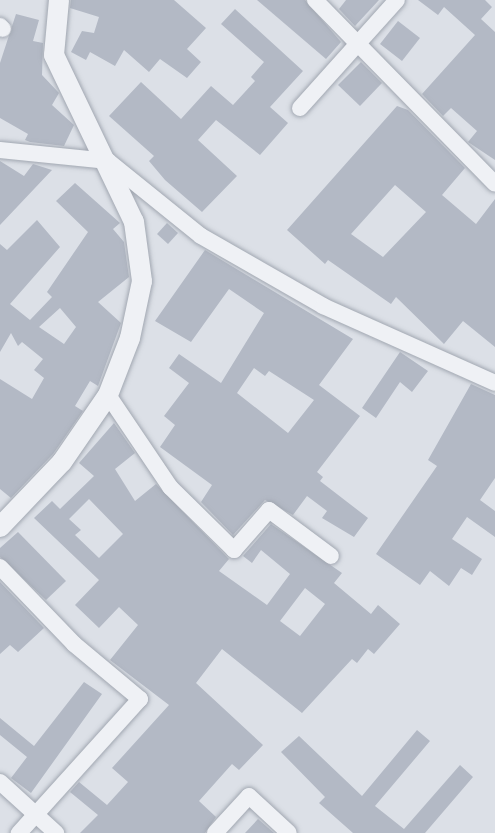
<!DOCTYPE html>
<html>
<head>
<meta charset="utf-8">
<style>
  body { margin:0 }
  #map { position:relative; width:495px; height:833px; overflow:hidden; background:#dce0e7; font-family:Poppins,sans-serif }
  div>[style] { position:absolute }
  .building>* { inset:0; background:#b3b9c5 }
  .roads { filter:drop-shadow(0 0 2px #a1a7b1) drop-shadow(0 0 2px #a1a7b1) }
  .minor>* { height:16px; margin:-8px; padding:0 8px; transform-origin:8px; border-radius:8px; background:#eff1f5 }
  .tertiary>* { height:20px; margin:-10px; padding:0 10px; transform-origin:10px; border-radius:10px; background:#eff1f5 }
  span { translate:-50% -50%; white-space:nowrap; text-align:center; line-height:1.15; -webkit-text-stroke:6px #ebeff5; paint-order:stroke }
</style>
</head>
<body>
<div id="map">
  <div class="building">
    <div style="clip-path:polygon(71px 0,174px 0,206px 28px,187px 49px,201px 62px,187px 78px,160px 59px,149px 72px,124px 50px,115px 66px,90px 52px,86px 60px,71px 52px,82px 31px,94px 33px,99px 17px,70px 8px)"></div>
    <div style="clip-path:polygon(257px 0,305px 0,341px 42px,326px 59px)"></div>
    <div style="clip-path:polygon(346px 0,379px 0,355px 26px,339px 9px)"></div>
    <div style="clip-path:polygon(418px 0,485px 0,492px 7px,481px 19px,495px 32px,495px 160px,468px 142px,477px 131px,451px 108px,443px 116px,422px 94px,475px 35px,444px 7px,438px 15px)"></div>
    <div style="clip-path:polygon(235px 9px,303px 71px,270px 107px,288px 123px,260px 155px,216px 120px,198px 140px,237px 176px,202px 212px,165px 180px,149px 161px,154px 156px,109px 116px,141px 82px,181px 119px,211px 86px,233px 105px,255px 81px,251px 77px,264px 62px,221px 24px)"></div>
    <div style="clip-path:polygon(16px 14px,39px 20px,33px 41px,43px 43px,42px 75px,59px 93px,52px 105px,74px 125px,64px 146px,30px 142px,25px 140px,28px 134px,0 118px,0 63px)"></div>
    <div style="clip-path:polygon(398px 21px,420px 38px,402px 61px,380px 44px)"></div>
    <div style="clip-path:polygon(361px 62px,382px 83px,360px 106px,338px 85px)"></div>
    <div style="clip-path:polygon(evenodd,397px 106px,408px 110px,465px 168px,442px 195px,476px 224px,495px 199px,495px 347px,463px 321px,444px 344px,396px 297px,391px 304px,328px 260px,325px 264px,287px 230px,397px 106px,395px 185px,426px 212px,383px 257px,351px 234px,395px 185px)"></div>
    <div style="clip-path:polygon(0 161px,24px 176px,33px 164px,52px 170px,0 225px)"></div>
    <div style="clip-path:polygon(evenodd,75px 183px,120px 223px,113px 229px,124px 242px,129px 277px,98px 302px,121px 323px,98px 386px,90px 381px,75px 406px,83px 411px,53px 454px,11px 498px,0 489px,0 379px,32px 399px,44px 378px,34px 370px,43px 359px,22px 342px,18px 346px,11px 333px,0 352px,0 244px,7px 250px,37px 220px,60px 247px,10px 304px,30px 320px,52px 297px,47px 292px,88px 232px,56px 201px,75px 183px,60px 308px,76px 327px,64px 344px,39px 327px,60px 308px)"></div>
    <div style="clip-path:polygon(167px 223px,178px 233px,168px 244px,157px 234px)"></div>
    <div style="clip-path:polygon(evenodd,205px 250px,353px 339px,319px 385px,360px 416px,317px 472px,323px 477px,320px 481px,368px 518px,354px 537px,322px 518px,327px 511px,307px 496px,293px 515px,265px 500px,233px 535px,201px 502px,212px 485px,160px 447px,175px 425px,164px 416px,189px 383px,169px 368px,179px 354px,221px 383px,264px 313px,229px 289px,191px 342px,155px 321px,205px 250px,254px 368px,265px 376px,269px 371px,314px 400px,288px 433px,237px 393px,254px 368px)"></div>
    <div style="clip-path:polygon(400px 352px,428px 371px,412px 392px,400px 382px,376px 418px,362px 408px)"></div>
    <div style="clip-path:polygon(471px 384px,495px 395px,495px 478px,480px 500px,495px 511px,495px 537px,467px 517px,452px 539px,482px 559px,472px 575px,461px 568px,449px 586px,430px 571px,420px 585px,376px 554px,437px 466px,428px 460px)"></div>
    <div style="clip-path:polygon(evenodd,114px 423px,135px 453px,115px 469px,135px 501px,156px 484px,229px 559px,219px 571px,267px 605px,290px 574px,261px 550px,252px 563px,243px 556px,271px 524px,342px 573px,334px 583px,371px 614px,378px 605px,400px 624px,374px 654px,368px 649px,357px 663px,352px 659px,302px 713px,222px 649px,196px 683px,263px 745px,239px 770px,232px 764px,199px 801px,216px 817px,205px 833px,80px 833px,98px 815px,70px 792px,79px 782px,107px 805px,128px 782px,112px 768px,169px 705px,110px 660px,138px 625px,119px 607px,99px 628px,75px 605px,99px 580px,34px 518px,52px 501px,60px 509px,94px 476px,79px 463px,114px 423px,89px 499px,123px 534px,99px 558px,75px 535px,81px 530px,69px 519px,89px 499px,114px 423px,305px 588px,325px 604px,300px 636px,280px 621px,305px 588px)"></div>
    <div style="clip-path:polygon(18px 532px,66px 581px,46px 600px,0 557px,0 548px)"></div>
    <div style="clip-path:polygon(0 582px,44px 628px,18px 652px,10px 645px,0 654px)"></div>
    <div style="clip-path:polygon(84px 682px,102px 694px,31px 793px,11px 778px,27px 757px,0 735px,0 718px,34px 746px)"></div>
    <div style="clip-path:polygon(417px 730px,430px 741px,375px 806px,404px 829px,460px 765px,473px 777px,425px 833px,353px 833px,319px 803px,325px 797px,281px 752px,299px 736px,362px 796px)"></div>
    <div style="clip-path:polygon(258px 819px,274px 833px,245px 833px)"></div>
  </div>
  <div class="roads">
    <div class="minor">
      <div style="left:315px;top:0;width:257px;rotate:45.6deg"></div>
      <div style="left:0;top:26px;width:4px;rotate:45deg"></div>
      <div style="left:300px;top:108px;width:145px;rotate:-48.1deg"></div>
      <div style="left:0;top:150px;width:109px;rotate:5.8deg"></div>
      <div style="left:108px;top:161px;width:119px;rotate:38.9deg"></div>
      <div style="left:201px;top:236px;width:141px;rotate:29.8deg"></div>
      <div style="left:323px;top:306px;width:188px;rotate:24.1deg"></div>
      <div style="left:108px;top:395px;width:111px;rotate:56deg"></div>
      <div style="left:170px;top:487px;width:90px;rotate:44.5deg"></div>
      <div style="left:234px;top:550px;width:53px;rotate:-48.8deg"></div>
      <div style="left:269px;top:510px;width:77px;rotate:36.6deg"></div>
      <div style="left:0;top:567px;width:107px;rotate:46.1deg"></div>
      <div style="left:74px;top:644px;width:86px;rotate:39.8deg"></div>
      <div style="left:140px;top:699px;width:181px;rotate:132.1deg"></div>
      <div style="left:0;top:782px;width:76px;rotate:42.3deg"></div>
      <div style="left:215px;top:833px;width:50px;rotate:-47.4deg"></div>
      <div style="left:249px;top:796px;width:54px;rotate:42.8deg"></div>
    </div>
    <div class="tertiary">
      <div style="left:0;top:527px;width:90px;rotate:-46.4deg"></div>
      <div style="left:62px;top:462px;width:81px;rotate:-55.5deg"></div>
      <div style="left:108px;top:395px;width:61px;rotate:-68.9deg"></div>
      <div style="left:130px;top:338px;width:58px;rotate:-78.1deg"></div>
      <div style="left:142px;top:281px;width:60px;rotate:-97.7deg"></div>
      <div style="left:134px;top:222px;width:185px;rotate:-115.6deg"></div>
      <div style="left:54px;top:55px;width:55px;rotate:-84.8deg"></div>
    </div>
  </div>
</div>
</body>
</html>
